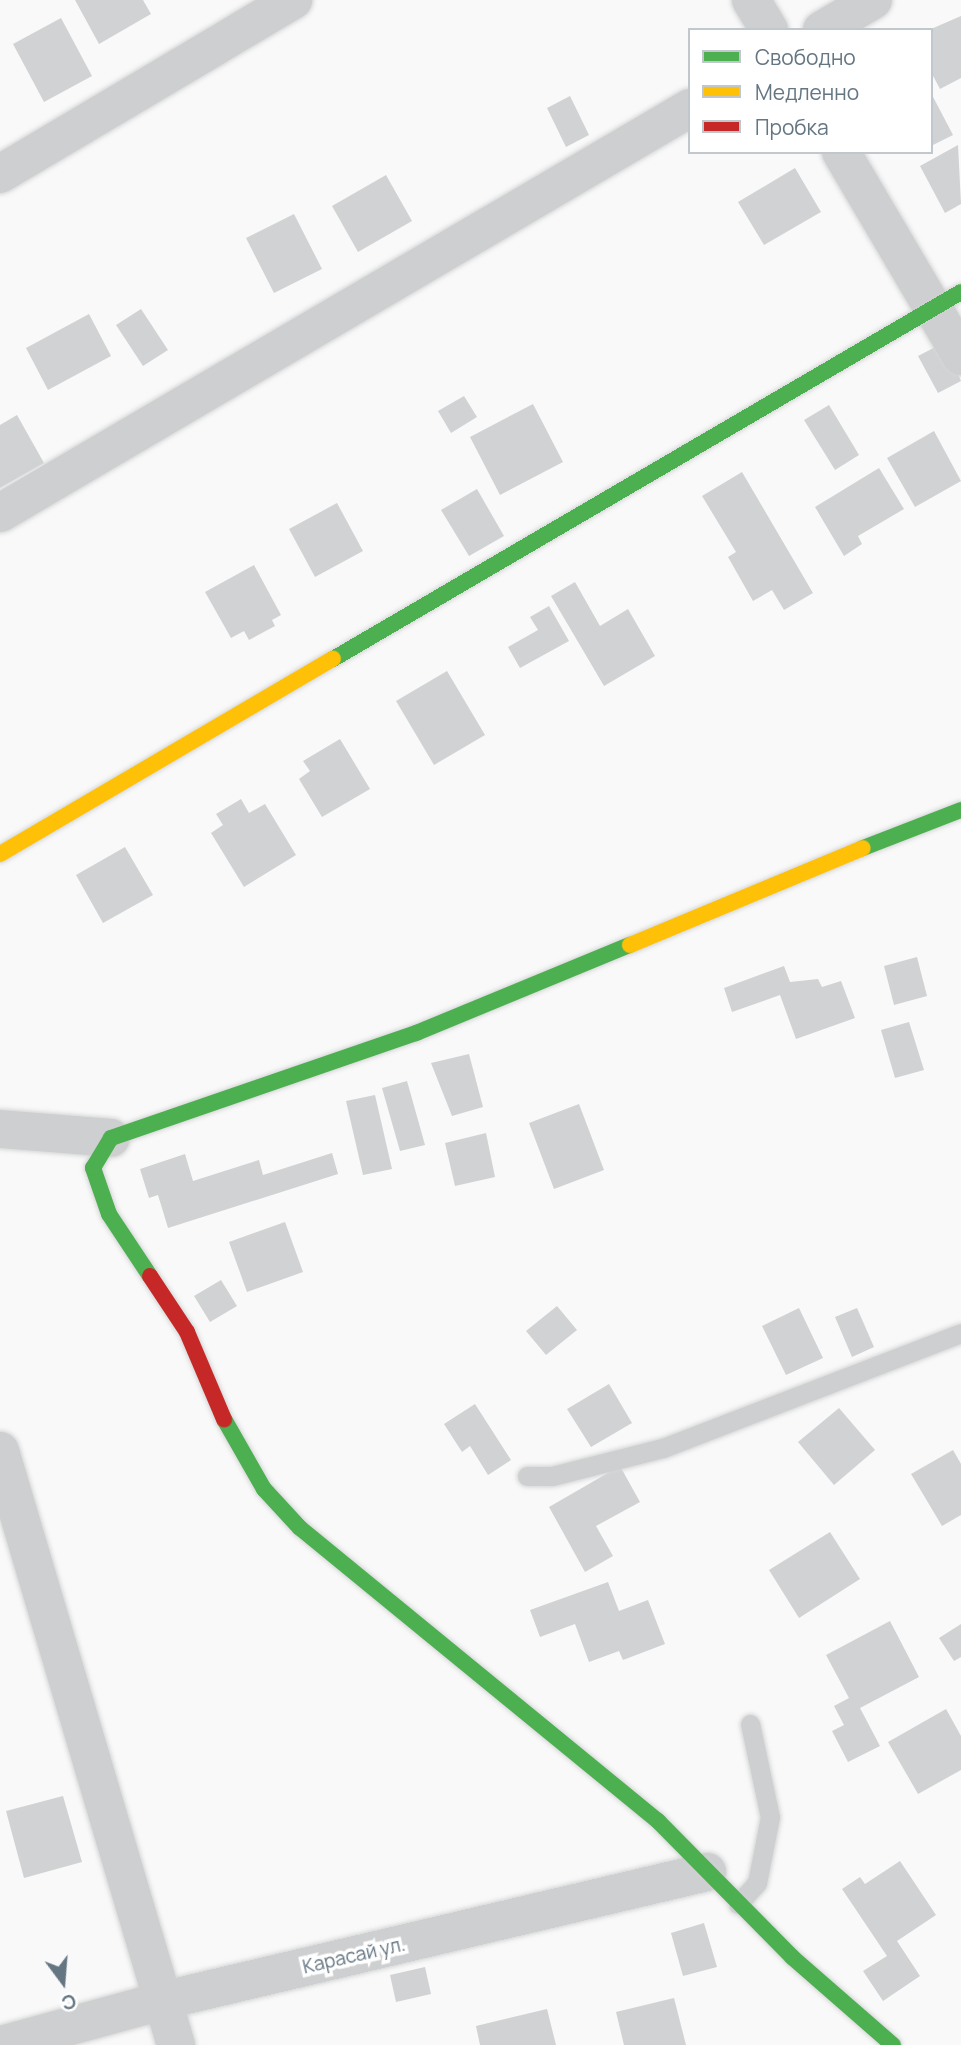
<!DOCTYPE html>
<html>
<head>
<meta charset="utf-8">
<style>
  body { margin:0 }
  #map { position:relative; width:961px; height:2045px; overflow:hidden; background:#f9f9f9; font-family:Manrope,sans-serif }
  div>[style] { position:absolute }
  .building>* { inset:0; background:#d0d2d3 }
  .roads { filter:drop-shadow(0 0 2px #d5d6d7) drop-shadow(0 0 2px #d5d6d7) }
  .lane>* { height:19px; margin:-9.5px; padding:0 9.5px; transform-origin:9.5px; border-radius:9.5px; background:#cecfd0 }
  .street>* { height:38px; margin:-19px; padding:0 19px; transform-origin:19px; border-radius:19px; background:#cecfd0 }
  .fast>* { height:16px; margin:-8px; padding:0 8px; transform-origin:8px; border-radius:8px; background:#4caf50 }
  .slow>* { height:16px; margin:-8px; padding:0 8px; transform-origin:8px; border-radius:8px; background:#ffc107 }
  .jam>* { height:16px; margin:-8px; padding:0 8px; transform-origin:8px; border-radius:8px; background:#c62828 }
  span { translate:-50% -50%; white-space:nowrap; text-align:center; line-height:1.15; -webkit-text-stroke:7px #fff; paint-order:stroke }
  .street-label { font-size:19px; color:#657683 }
  .legend { position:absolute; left:688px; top:28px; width:245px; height:126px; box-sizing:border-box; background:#fff; border:2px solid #c1c8cd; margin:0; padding:9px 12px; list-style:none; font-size:21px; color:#657683 }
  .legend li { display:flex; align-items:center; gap:14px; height:35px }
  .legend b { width:35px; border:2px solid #c1c8cd }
  .north { position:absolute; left:28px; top:1947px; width:70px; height:70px; -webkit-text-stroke:5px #fff; paint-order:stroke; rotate:164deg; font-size:19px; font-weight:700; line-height:28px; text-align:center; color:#657683 }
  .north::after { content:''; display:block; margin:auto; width:24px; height:32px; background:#657683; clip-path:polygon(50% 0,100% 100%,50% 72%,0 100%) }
</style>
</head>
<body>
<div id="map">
  <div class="building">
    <div style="clip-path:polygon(75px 0,143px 0,151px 14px,99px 44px)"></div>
    <div style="clip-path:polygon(961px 16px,961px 78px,940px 89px,931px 72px,931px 29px)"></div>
    <div style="clip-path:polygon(61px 18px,92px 76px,44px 102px,13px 44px)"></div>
    <div style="clip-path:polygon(931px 93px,953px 135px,931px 146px)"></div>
    <div style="clip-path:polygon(570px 96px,589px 135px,566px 147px,547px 108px)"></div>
    <div style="clip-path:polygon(958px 145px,961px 204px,945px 213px,920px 166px)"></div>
    <div style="clip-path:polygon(795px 168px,821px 212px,764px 245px,738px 202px)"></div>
    <div style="clip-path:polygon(386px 175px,412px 221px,358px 252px,332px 206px)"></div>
    <div style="clip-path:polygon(294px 214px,322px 269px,274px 293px,246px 238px)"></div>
    <div style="clip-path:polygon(141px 309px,168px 350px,143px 366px,116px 325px)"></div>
    <div style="clip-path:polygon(89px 314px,111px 356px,48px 390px,26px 348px)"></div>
    <div style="clip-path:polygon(945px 342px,961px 381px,938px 393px,918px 356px)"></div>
    <div style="clip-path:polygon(464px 396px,477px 417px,451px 433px,438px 411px)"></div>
    <div style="clip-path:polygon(533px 404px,563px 462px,500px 495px,470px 437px)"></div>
    <div style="clip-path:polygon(829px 405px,859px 455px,835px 470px,804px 420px)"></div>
    <div style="clip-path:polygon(17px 415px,44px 463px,0 488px,0 425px)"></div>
    <div style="clip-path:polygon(934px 431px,961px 481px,915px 507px,887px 458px)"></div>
    <div style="clip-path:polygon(879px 468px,904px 509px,858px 536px,862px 544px,844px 556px,815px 507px)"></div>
    <div style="clip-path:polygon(742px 472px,813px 593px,784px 610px,772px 590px,753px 601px,728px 557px,736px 552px,702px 496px)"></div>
    <div style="clip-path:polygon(477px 489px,504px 536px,469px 556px,441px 510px)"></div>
    <div style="clip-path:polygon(337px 503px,363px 551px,315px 577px,289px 529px)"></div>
    <div style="clip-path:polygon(254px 565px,281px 615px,272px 620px,275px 626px,249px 640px,244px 631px,231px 638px,205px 592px)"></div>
    <div style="clip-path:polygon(575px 582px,600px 626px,628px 609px,655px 656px,604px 686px,551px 596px)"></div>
    <div style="clip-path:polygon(549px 606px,569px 641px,520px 668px,508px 647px,538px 630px,530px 617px)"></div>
    <div style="clip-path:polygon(447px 671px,485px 735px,434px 765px,396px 701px)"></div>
    <div style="clip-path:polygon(340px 739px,370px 789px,322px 817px,299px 779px,310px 771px,303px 761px)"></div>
    <div style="clip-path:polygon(241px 799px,249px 813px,265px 804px,296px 855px,244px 887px,211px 833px,223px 825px,216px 814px)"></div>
    <div style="clip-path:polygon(125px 847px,153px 895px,103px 923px,76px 875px)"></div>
    <div style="clip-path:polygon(917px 957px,927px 996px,894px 1005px,884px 966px)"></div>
    <div style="clip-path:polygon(784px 966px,790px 982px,818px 979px,822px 987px,841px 981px,855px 1018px,796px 1039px,780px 995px,732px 1012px,724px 988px)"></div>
    <div style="clip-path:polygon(909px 1022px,924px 1070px,895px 1078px,881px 1030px)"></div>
    <div style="clip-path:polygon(469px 1054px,483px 1107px,452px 1116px,431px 1063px)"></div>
    <div style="clip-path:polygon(407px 1081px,425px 1145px,400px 1151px,382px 1088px)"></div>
    <div style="clip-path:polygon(375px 1095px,392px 1169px,363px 1175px,346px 1101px)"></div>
    <div style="clip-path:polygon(579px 1104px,604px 1170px,554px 1189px,529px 1123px)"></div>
    <div style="clip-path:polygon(486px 1133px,495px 1177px,455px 1186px,445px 1143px)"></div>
    <div style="clip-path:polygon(332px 1153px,338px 1174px,168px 1228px,158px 1195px,149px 1198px,140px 1169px,185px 1154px,193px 1181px,259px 1160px,263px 1175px)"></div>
    <div style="clip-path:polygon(285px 1222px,303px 1272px,247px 1292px,229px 1242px)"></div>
    <div style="clip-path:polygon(221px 1280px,237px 1306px,210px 1322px,194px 1296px)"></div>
    <div style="clip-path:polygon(557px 1306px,577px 1330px,546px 1355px,526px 1331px)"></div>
    <div style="clip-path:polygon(799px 1308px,823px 1358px,786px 1375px,762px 1326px)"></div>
    <div style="clip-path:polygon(857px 1308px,874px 1347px,852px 1357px,835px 1317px)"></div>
    <div style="clip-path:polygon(609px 1384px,632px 1423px,591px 1447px,567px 1409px)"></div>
    <div style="clip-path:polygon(475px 1404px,511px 1460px,488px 1475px,470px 1446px,462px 1452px,444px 1424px)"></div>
    <div style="clip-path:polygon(839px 1408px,875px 1450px,834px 1485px,798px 1442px)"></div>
    <div style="clip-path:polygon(953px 1450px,961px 1464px,961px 1515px,942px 1526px,911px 1474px)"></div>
    <div style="clip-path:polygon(620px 1466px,640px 1502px,596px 1526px,613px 1556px,585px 1572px,549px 1507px)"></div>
    <div style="clip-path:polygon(830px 1532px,860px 1579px,799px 1618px,769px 1570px)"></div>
    <div style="clip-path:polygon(608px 1582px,619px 1611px,648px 1600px,665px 1644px,623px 1660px,619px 1651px,589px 1662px,575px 1624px,540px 1637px,530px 1610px)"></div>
    <div style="clip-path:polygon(890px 1621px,919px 1677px,860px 1708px,880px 1746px,848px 1762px,832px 1731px,844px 1725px,834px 1706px,849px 1698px,826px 1655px)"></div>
    <div style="clip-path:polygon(961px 1624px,961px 1657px,954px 1661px,939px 1638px)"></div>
    <div style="clip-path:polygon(946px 1709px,961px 1736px,961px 1770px,918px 1794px,888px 1742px)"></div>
    <div style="clip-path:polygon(63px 1796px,82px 1862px,24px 1878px,6px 1811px)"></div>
    <div style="clip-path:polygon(900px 1861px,936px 1915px,897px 1941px,920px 1976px,883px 2001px,863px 1971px,887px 1956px,842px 1889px,860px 1877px,865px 1884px)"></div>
    <div style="clip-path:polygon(704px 1923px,717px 1967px,683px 1976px,671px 1933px)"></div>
    <div style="clip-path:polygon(425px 1967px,431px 1994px,396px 2002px,390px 1975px)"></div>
    <div style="clip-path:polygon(674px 1998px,686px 2045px,624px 2045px,616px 2012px)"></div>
    <div style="clip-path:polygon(547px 2009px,556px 2045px,480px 2045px,476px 2026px)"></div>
  </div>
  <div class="roads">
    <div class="lane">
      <div style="left:527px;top:1476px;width:25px"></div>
      <div style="left:552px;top:1476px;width:114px;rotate:-14.2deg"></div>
      <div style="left:663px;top:1448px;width:319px;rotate:-21.1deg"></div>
      <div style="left:738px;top:1904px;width:28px;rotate:-48deg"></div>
      <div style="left:757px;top:1883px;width:67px;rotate:-78.9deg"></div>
      <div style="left:770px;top:1817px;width:95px;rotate:-102.1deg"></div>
    </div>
    <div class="street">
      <div style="left:751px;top:0;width:35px;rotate:59deg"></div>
      <div style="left:822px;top:30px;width:59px;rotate:-30.5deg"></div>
      <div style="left:841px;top:152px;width:237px;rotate:59.5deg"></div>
      <div style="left:0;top:174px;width:341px;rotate:-30.7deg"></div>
      <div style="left:0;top:513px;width:800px;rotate:-30.41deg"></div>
      <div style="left:0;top:1129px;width:111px;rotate:4.6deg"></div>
      <div style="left:0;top:1451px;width:620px;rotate:73.5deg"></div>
      <div style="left:1px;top:2045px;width:170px;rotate:-15.3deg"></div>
      <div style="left:165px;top:2000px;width:557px;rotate:-13.29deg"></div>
    </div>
    <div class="fast">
      <div style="left:333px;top:659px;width:727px;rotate:-30.3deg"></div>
      <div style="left:863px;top:848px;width:105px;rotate:-21.2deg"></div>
      <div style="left:150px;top:1276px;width:74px;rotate:-123.5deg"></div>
      <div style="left:109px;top:1214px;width:49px;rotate:-109.2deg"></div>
      <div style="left:93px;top:1168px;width:35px;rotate:-59deg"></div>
      <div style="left:111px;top:1138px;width:323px;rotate:-19deg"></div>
      <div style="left:416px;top:1033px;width:231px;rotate:-22.4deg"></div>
      <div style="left:224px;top:1419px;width:81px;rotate:60.3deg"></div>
      <div style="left:264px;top:1489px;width:53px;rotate:47.3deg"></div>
      <div style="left:300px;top:1528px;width:463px;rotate:39.3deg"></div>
      <div style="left:658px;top:1821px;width:191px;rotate:45.4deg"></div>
      <div style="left:792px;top:1957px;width:134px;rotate:41.1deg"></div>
    </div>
    <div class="slow">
      <div style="left:0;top:854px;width:386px;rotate:-30.4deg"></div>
      <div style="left:630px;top:945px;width:252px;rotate:-22.6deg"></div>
    </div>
    <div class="jam">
      <div style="left:150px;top:1276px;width:67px;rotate:56.5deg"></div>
      <div style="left:187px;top:1332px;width:95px;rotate:67deg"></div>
    </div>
  </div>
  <div class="street-label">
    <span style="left:354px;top:1956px;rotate:-13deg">Карасай ул.</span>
  </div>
  <ul class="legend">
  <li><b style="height:9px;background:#4caf50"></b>Свободно</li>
  <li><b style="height:9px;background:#ffc107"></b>Медленно</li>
  <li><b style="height:9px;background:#c62828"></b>Пробка</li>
  </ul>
  <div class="north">С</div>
</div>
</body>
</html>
